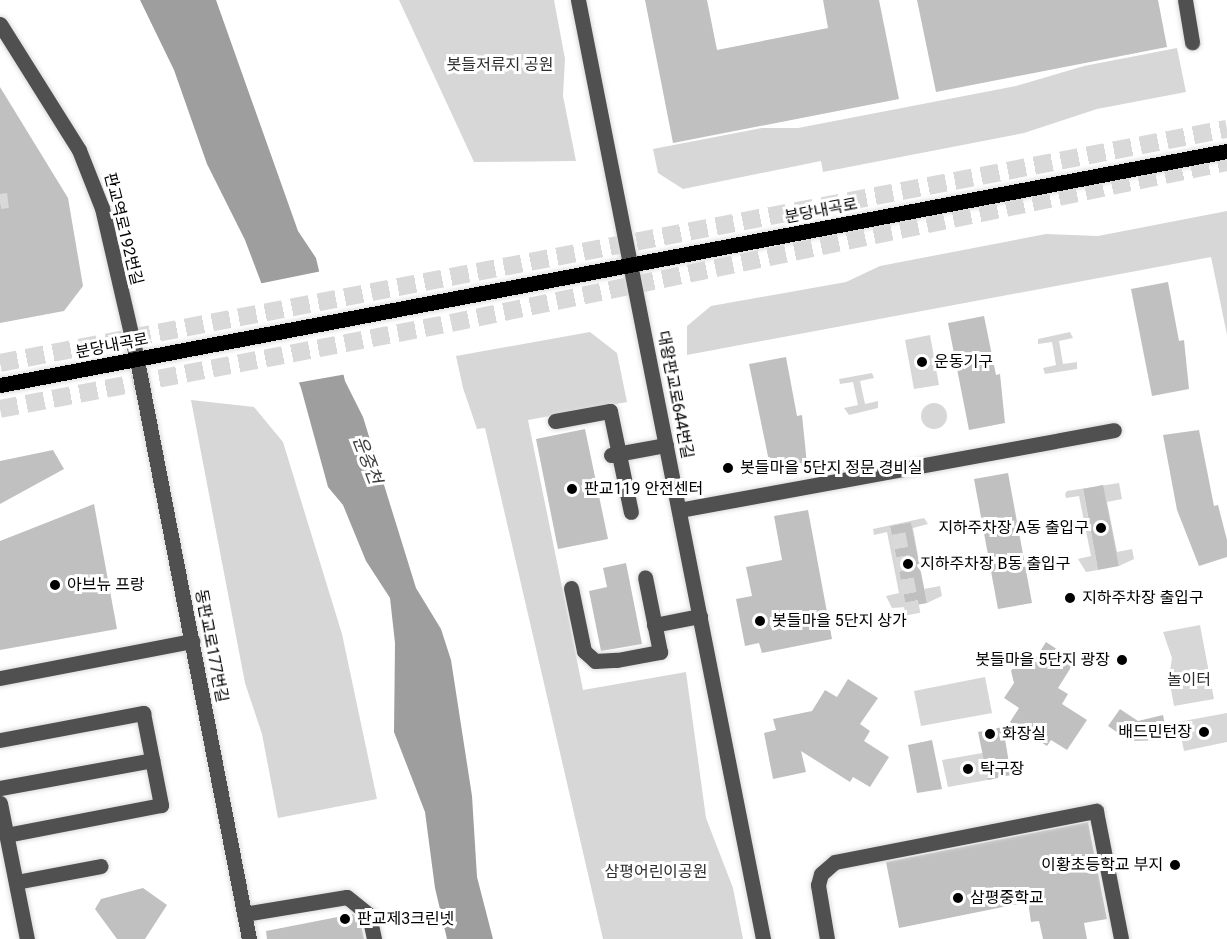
<!DOCTYPE html>
<html>
<head>
<meta charset="utf-8">
<style>
  body { margin:0 }
  #map { position:relative; width:1227px; height:939px; overflow:hidden; background:#fff; font-family:Roboto,"Noto Sans KR",sans-serif }
  div>[style] { position:absolute }
  .green>* { inset:0; background:#d7d7d7 }
  .round { border-radius:50% }
  .water>* { inset:0; background:#9e9e9e }
  .pier>* { inset:0; background:#fff }
  .building>* { inset:0; background:#c0c0c0 }
  .minor-tunnel>* { height:15px; margin-top:-7.5px; transform-origin:0; background:repeating-linear-gradient(90deg,#d9d9d9 0 15px,transparent 0 23px) }
  .highway-tunnel>* { height:18px; margin-top:-9px; transform-origin:0; background:repeating-linear-gradient(90deg,#d9d9d9 0 18px,transparent 0 27px) }
  .roads { filter:drop-shadow(0 0 2px #dbdbdb) drop-shadow(0 0 2px #dbdbdb) }
  .minor>* { height:15px; margin:-7.5px; padding:0 7.5px; transform-origin:7.5px; border-radius:7.5px; background:#505050 }
  .major>* { height:15px; margin:-7.5px; padding:0 7.5px; transform-origin:7.5px; border-radius:7.5px; background:#000 }
  .dots>* { width:16px; height:16px; translate:-50% -50%; box-sizing:border-box; border:3px solid #fff; border-radius:50% }
  span { translate:-50% -50%; white-space:nowrap; text-align:center; line-height:1.15; -webkit-text-stroke:6px #fff; paint-order:stroke }
  .park-label { font-size:16px; color:#2e2e2e }
  .street-label { font-size:16px; color:#000 }
  .poi-label { font-size:16px; color:#000 }
  .left { translate:0 -50%; text-align:left }
  .right { translate:-100% -50%; text-align:right }
  .water-label { font-size:18px; color:#3f3f3f; font-style:italic }
</style>
</head>
<body>
<div id="map">
  <div class="green">
    <div style="clip-path:polygon(399px 0,554px 0,565px 59px,563px 96px,576px 161px,474px 162px)"></div>
    <div style="clip-path:polygon(1177px 48px,1186px 92px,1097px 109px,1024px 133px,823px 172px,821px 161px,683px 189px,658px 173px,653px 149px,762px 128px,798px 128px,1016px 86px,1084px 66px)"></div>
    <div style="clip-path:polygon(1227px 211px,1227px 335px,1211px 257px,687px 355px,687px 326px,711px 306px,846px 282px,880px 266px,1046px 234px,1098px 236px)"></div>
    <div style="clip-path:polygon(590px 332px,617px 353px,627px 402px,528px 420px,583px 690px,686px 672px,706px 818px,733px 888px,743px 939px,603px 939px,485px 428px,477px 429px,463px 388px,456px 356px)"></div>
    <div style="clip-path:polygon(1070px 332px,1073px 338px,1059px 341px,1063px 364px,1077px 362px,1077px 369px,1045px 374px,1043px 368px,1056px 365px,1052px 342px,1038px 344px,1038px 339px)"></div>
    <div style="clip-path:polygon(930px 335px,939px 385px,914px 389px,905px 340px)"></div>
    <div style="clip-path:polygon(872px 373px,874px 378px,860px 381px,865px 404px,878px 401px,878px 408px,849px 415px,844px 408px,858px 405px,853px 382px,840px 384px,839px 379px)"></div>
    <div style="clip-path:polygon(191px 400px,254px 407px,283px 442px,342px 634px,377px 799px,278px 818px,262px 734px,245px 683px)"></div>
    <div class="round" style="left:921px;top:403px;width:26px;height:26px"></div>
    <div style="clip-path:polygon(1119px 483px,1122px 499px,1107px 502px,1117px 552px,1132px 549px,1134px 559px,1119px 566px,1102px 485px,1083px 490px,1098px 570px,1086px 572px,1078px 559px,1091px 556px,1079px 496px,1066px 498px,1065px 494px,1067px 491px)"></div>
    <div style="clip-path:polygon(924px 518px,928px 524px,913px 528px,924px 589px,940px 586px,942px 596px,927px 603px,911px 522px,890px 526px,906px 607px,892px 608px,886px 596px,899px 593px,887px 532px,874px 535px,873px 529px)"></div>
    <div style="clip-path:polygon(1200px 625px,1214px 699px,1174px 706px,1169px 678px,1172px 658px,1163px 632px)"></div>
    <div style="clip-path:polygon(985px 677px,992px 713px,921px 726px,914px 691px)"></div>
    <div style="clip-path:polygon(1227px 713px,1227px 742px,1184px 751px,1178px 722px)"></div>
    <div style="clip-path:polygon(988px 752px,993px 779px,948px 787px,942px 760px)"></div>
  </div>
  <div class="water">
    <div style="clip-path:polygon(140px 0,216px 0,298px 231px,316px 258px,345px 381px,363px 417px,416px 588px,441px 629px,451px 660px,472px 796px,477px 877px,493px 939px,447px 939px,435px 888px,425px 812px,394px 732px,395px 643px,390px 598px,366px 561px,343px 505px,328px 487px,301px 388px,245px 240px,207px 164px,174px 70px)"></div>
  </div>
  <div class="pier">
    <div style="clip-path:polygon(322px 271px,347px 374px,296px 383px,258px 284px)"></div>
  </div>
  <div class="building">
    <div style="clip-path:polygon(645px 0,707px 0,717px 50px,828px 28px,823px 0,879px 0,899px 99px,673px 143px)"></div>
    <div style="clip-path:polygon(917px 0,1158px 0,1167px 47px,936px 92px)"></div>
    <div style="clip-path:polygon(0 87px,68px 198px,83px 286px,64px 311px,0 323px)"></div>
    <div style="clip-path:polygon(1168px 282px,1179px 341px,1184px 340px,1189px 389px,1152px 396px,1131px 289px)"></div>
    <div style="clip-path:polygon(984px 316px,996px 375px,1000px 374px,1005px 423px,969px 430px,948px 323px)"></div>
    <div style="clip-path:polygon(786px 357px,797px 416px,802px 415px,807px 464px,771px 471px,749px 364px)"></div>
    <div style="clip-path:polygon(585px 429px,608px 539px,558px 549px,536px 439px)"></div>
    <div style="clip-path:polygon(1199px 430px,1214px 506px,1218px 505px,1227px 540px,1227px 557px,1199px 566px,1177px 510px,1163px 435px)"></div>
    <div style="clip-path:polygon(53px 450px,64px 469px,0 504px,0 461px)"></div>
    <div style="clip-path:polygon(1008px 473px,1032px 603px,998px 609px,974px 479px)"></div>
    <div style="clip-path:polygon(1103px 485px,1119px 566px,1098px 570px,1083px 489px)"></div>
    <div style="clip-path:polygon(94px 504px,117px 629px,0 650px,0 541px)"></div>
    <div style="clip-path:polygon(808px 510px,832px 639px,762px 653px,759px 643px,745px 646px,736px 599px,752px 596px,746px 567px,782px 560px,774px 516px)"></div>
    <div style="clip-path:polygon(911px 522px,927px 603px,906px 607px,890px 526px)"></div>
    <div style="clip-path:polygon(626px 563px,642px 644px,601px 651px,589px 591px,607px 587px,603px 568px)"></div>
    <div style="clip-path:polygon(1046px 642px,1075px 661px,1058px 688px,1068px 694px,1062px 704px,1087px 720px,1067px 750px,1051px 740px,1047px 746px,1010px 722px,1019px 708px,1004px 698px,1014px 683px,1011px 671px,1022px 654px,1034px 661px)"></div>
    <div style="clip-path:polygon(848px 679px,878px 698px,860px 724px,870px 731px,864px 741px,889px 757px,870px 787px,853px 777px,850px 782px,801px 751px,806px 772px,773px 779px,764px 733px,776px 730px,773px 719px,812px 711px,825px 690px,837px 697px)"></div>
    <div style="clip-path:polygon(1120px 709px,1138px 721px,1163px 715px,1168px 740px,1130px 741px,1108px 726px)"></div>
    <div style="clip-path:polygon(1003px 727px,1011px 775px,988px 780px,978px 732px)"></div>
    <div style="clip-path:polygon(932px 740px,942px 789px,917px 793px,908px 745px)"></div>
    <div style="clip-path:polygon(1088px 822px,1107px 919px,1084px 923px,1087px 939px,1043px 939px,1039px 921px,1031px 922px,1028px 902px,899px 928px,886px 862px)"></div>
    <div style="clip-path:polygon(143px 888px,167px 905px,145px 939px,117px 939px,95px 909px,101px 899px)"></div>
    <div style="clip-path:polygon(353px 914px,360px 920px,364px 939px,267px 939px,266px 931px)"></div>
  </div>
  <div class="minor-tunnel">
    <div style="left:0;top:201px;width:8px;rotate:-7deg"></div>
    <div style="left:898px;top:533px;width:82px;rotate:79.5deg"></div>
  </div>
  <div class="highway-tunnel">
    <div style="left:0;top:363px;width:1249px;rotate:-10.8deg"></div>
    <div style="left:0;top:409px;width:459px;rotate:-10.8deg"></div>
    <div style="left:451px;top:323px;width:793px;rotate:-11.72deg"></div>
  </div>
  <div class="roads">
    <div class="minor">
      <div style="left:578px;top:0;width:957px;rotate:78.85deg"></div>
      <div style="left:1185px;top:0;width:43px;rotate:80.5deg"></div>
      <div style="left:0;top:24px;width:149px;rotate:57.9deg"></div>
      <div style="left:79px;top:150px;width:62px;rotate:68.4deg"></div>
      <div style="left:102px;top:208px;width:156px;rotate:77deg"></div>
      <div style="left:137px;top:360px;width:590px;rotate:79.05deg"></div>
      <div style="left:555px;top:421px;width:56px;rotate:-10.3deg"></div>
      <div style="left:610px;top:411px;width:103px;rotate:78.3deg"></div>
      <div style="left:611px;top:455px;width:56px;rotate:-10.3deg"></div>
      <div style="left:679px;top:510px;width:442px;rotate:-10.4deg"></div>
      <div style="left:571px;top:588px;width:64px;rotate:78.3deg"></div>
      <div style="left:584px;top:651px;width:15px;rotate:42deg"></div>
      <div style="left:595px;top:661px;width:22px;rotate:-3deg"></div>
      <div style="left:617px;top:660px;width:44px;rotate:-10.5deg"></div>
      <div style="left:660px;top:652px;width:76px;rotate:-101.3deg"></div>
      <div style="left:654px;top:625px;width:47px;rotate:-11.1deg"></div>
      <div style="left:0;top:678px;width:196px;rotate:-10.9deg"></div>
      <div style="left:0;top:740px;width:146px;rotate:-10.7deg"></div>
      <div style="left:143px;top:713px;width:94px;rotate:78.9deg"></div>
      <div style="left:161px;top:805px;width:157px;rotate:169deg"></div>
      <div style="left:0;top:788px;width:155px;rotate:-10.4deg"></div>
      <div style="left:0;top:803px;width:139px;rotate:78.8deg"></div>
      <div style="left:16px;top:882px;width:86px;rotate:-10.7deg"></div>
      <div style="left:244px;top:914px;width:104px;rotate:-9.4deg"></div>
      <div style="left:347px;top:897px;width:28px;rotate:39deg"></div>
      <div style="left:369px;top:915px;width:25px;rotate:78deg"></div>
      <div style="left:827px;top:939px;width:55px;rotate:-99.5deg"></div>
      <div style="left:818px;top:885px;width:11px;rotate:-75deg"></div>
      <div style="left:821px;top:874px;width:18px;rotate:-41deg"></div>
      <div style="left:835px;top:862px;width:266px;rotate:-11.1deg"></div>
      <div style="left:1096px;top:811px;width:130px;rotate:78.9deg"></div>
    </div>
    <div class="major">
      <div style="left:0;top:385px;width:1249px;rotate:-10.8deg"></div>
    </div>
  </div>
  <div class="dots">
    <div style="left:922px;top:362px;background:#000"></div>
    <div style="left:728px;top:468px;background:#000"></div>
    <div style="left:572px;top:489px;background:#000"></div>
    <div style="left:1101px;top:528px;background:#000"></div>
    <div style="left:908px;top:564px;background:#000"></div>
    <div style="left:55px;top:585px;background:#000"></div>
    <div style="left:1070px;top:598px;background:#000"></div>
    <div style="left:760px;top:621px;background:#000"></div>
    <div style="left:1122px;top:660px;background:#000"></div>
    <div style="left:1204px;top:732px;background:#000"></div>
    <div style="left:990px;top:734px;background:#000"></div>
    <div style="left:968px;top:769px;background:#000"></div>
    <div style="left:1175px;top:865px;background:#000"></div>
    <div style="left:958px;top:898px;background:#000"></div>
    <div style="left:345px;top:919px;background:#000"></div>
  </div>
  <div class="park-label">
    <span style="left:500px;top:65px">봇들저류지 공원</span>
    <span style="left:1189px;top:680px">놀이터</span>
    <span style="left:656px;top:872px">삼평어린이공원</span>
  </div>
  <div class="street-label">
    <span style="left:821px;top:211px;rotate:-11deg">분당내곡로</span>
    <span style="left:123px;top:229px;rotate:76deg">판교역로192번길</span>
    <span style="left:112px;top:346px;rotate:-11deg">분당내곡로</span>
    <span style="left:675px;top:395px;rotate:79deg">대왕판교로644번길</span>
    <span style="left:211px;top:646px;rotate:79deg">동판교로177번길</span>
  </div>
  <div class="poi-label">
    <span class="left" style="left:934px;top:362px">운동기구</span>
    <span class="left" style="left:740px;top:468px">봇들마을 5단지 정문 경비실</span>
    <span class="left" style="left:584px;top:489px">판교119 안전센터</span>
    <span class="right" style="left:1089px;top:528px">지하주차장 A동 출입구</span>
    <span class="left" style="left:920px;top:564px">지하주차장 B동 출입구</span>
    <span class="left" style="left:67px;top:585px">아브뉴 프랑</span>
    <span class="left" style="left:1082px;top:598px">지하주차장 출입구</span>
    <span class="left" style="left:772px;top:621px">봇들마을 5단지 상가</span>
    <span class="right" style="left:1110px;top:660px">봇들마을 5단지 광장</span>
    <span class="right" style="left:1192px;top:732px">배드민턴장</span>
    <span class="left" style="left:1002px;top:734px">화장실</span>
    <span class="left" style="left:980px;top:769px">탁구장</span>
    <span class="right" style="left:1163px;top:865px">이황초등학교 부지</span>
    <span class="left" style="left:970px;top:898px">삼평중학교</span>
    <span class="left" style="left:357px;top:919px">판교제3크린넷</span>
  </div>
  <div class="water-label">
    <span style="left:367px;top:460px;rotate:69deg">운중천</span>
  </div>
</div>
</body>
</html>
